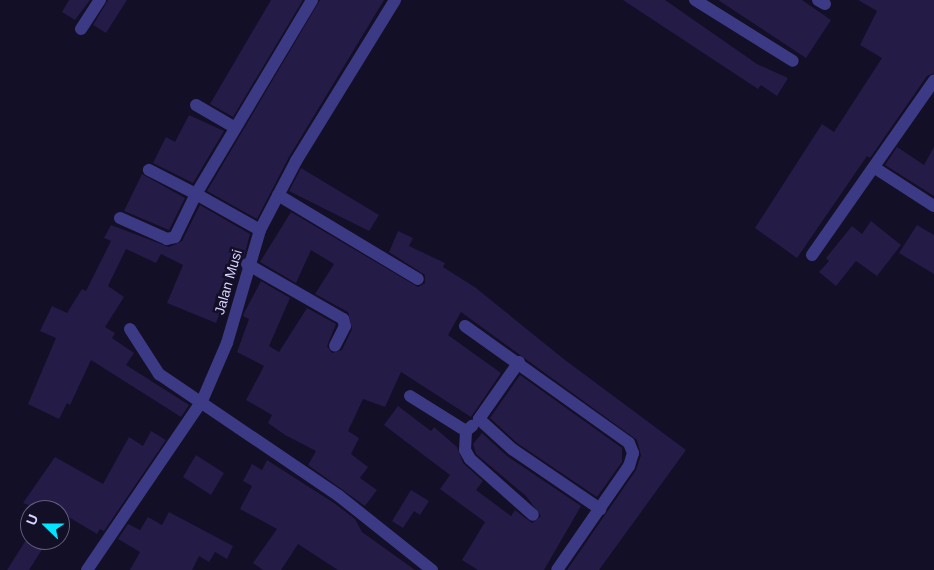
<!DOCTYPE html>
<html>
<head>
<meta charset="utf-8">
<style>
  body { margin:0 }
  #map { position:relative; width:934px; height:570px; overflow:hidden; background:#130f26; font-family:Helvetica,sans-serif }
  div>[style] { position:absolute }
  .building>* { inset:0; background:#241b47 }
  .street>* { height:12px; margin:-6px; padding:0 6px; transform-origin:6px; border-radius:6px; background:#3d3a85 }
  span { translate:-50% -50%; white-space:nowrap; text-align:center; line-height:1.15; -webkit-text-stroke:5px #130f26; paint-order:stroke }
  .street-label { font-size:14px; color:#d9d4ff }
  .north { position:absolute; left:20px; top:500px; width:50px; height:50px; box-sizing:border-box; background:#130f26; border:1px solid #625e7d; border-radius:50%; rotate:292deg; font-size:14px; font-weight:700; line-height:20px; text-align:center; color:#d9d4ff }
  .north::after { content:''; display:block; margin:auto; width:18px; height:22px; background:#00e5ff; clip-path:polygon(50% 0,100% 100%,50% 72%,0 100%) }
</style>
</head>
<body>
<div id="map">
  <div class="building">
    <div style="clip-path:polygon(69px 0,90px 0,75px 20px,62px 12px)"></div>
    <div style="clip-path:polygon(108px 0,127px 0,106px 33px,93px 25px)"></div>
    <div style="clip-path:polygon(271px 0,303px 0,233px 117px,210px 104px)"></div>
    <div style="clip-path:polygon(320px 0,384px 0,289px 157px,257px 219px,207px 191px)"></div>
    <div style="clip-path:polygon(623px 0,665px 0,757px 64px,788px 78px,777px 96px,761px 85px,758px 89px)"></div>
    <div style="clip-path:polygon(718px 0,802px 0,831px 20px,806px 58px)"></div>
    <div style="clip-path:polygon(858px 0,934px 0,934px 73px,927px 76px,870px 158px,867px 156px,797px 258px,755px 228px,822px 124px,834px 132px,882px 58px,860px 45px,877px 11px)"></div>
    <div style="clip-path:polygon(189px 115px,224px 131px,193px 183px,153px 163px,166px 137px,175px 142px)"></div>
    <div style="clip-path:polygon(897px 147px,924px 165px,934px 147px,934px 196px,885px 165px)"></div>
    <div style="clip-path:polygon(301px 168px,379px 215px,369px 231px,289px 191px)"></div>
    <div style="clip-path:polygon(142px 174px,185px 198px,169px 230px,124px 211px)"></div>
    <div style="clip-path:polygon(200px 205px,250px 234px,244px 257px,228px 281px,224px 279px,214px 304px,222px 308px,216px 323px,167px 303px,183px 265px,161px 254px,156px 263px,126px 249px,108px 286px,124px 297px,105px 327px,115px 333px,112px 338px,134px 353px,126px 365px,189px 405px,181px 417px,91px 360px,70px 405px,67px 403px,59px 419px,28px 404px,56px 338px,40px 331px,52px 306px,67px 313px,82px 289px,86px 291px,111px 241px,104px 238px,111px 225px,169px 247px,182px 241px)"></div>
    <div style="clip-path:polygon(291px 212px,418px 287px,425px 283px,425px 275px,389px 252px,398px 231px,413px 238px,409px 246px,445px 263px,443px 267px,476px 288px,565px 360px,686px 450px,599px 570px,567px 570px,636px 470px,641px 455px,637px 440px,461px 312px,448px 335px,501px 373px,471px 417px,401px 372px,385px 407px,363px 399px,348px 431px,359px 438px,351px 454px,368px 467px,360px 478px,377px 490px,365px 506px,308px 465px,316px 451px,285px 435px,268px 423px,272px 415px,246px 400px,264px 366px,237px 352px,249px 319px,243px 316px,245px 311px,261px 281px,290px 298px,269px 346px,279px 352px,307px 308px,336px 324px,327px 346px,332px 353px,342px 350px,352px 329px,348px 312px,315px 294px,334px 264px,311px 250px,296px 283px,260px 262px)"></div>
    <div style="clip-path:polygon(871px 221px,901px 245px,877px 276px,856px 261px,836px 286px,819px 272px,829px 261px,826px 258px,852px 226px,862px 234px)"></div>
    <div style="clip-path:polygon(917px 225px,934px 235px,934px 274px,899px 253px)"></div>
    <div style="clip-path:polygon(520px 375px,622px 448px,622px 462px,597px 497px,517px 443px,490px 418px)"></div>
    <div style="clip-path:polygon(398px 406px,431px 431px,434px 427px,457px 447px,463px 463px,483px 481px,476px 490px,511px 516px,515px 510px,532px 523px,541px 516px,526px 496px,476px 454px,473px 444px,482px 433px,507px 456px,581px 506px,544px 570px,478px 570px,462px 560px,485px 522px,440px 489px,450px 475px,384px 425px)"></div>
    <div style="clip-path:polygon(151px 431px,166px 440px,104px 531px,100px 529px,97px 534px,45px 503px,41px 510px,23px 503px,55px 457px,103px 484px,129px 437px,143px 446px)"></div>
    <div style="clip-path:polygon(196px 455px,224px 473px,211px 495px,183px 477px)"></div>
    <div style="clip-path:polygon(267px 460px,334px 503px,355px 519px,362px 532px,415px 570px,338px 570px,298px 544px,281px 570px,263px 570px,253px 563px,277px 529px,240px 509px,252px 486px,243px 481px,252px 464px,262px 470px)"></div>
    <div style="clip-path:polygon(411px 490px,429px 501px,420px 515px,414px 511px,403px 528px,392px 521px)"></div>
    <div style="clip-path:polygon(169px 512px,233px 546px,227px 559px,215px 552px,209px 562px,199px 556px,192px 570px,130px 570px,140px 552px,118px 539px,128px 524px,140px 530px,148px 517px,162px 525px)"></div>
    <div style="clip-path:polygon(26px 540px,48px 540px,29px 570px,7px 570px)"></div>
  </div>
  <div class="street">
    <div style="left:695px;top:0;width:115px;rotate:31.9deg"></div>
    <div style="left:818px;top:0;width:8px;rotate:30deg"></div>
    <div style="left:81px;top:29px;width:35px;rotate:-57deg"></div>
    <div style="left:196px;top:105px;width:44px;rotate:30.1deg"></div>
    <div style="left:875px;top:168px;width:70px;rotate:32.8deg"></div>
    <div style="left:278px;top:195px;width:163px;rotate:31deg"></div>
    <div style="left:120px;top:218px;width:51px;rotate:24.1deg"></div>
    <div style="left:167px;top:239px;width:8px;rotate:-14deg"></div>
    <div style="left:175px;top:237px;width:48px;rotate:-64deg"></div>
    <div style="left:196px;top:194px;width:53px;rotate:-152.9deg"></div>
    <div style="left:260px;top:230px;width:73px;rotate:-150.6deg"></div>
    <div style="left:196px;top:194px;width:226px;rotate:-59.1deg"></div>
    <div style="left:812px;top:255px;width:213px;rotate:-55deg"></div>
    <div style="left:247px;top:264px;width:111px;rotate:29.8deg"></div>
    <div style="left:343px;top:319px;width:7px;rotate:74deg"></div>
    <div style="left:345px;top:326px;width:22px;rotate:117deg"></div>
    <div style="left:465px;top:326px;width:201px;rotate:35.5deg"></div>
    <div style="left:629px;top:443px;width:11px;rotate:68deg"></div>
    <div style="left:633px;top:453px;width:14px;rotate:107deg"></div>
    <div style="left:629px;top:466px;width:126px;rotate:124.7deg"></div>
    <div style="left:130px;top:329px;width:54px;rotate:57.2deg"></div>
    <div style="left:159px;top:374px;width:217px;rotate:34.1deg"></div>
    <div style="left:339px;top:496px;width:119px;rotate:38.5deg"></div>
    <div style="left:519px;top:362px;width:70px;rotate:125.1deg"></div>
    <div style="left:479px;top:419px;width:45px;rotate:42.3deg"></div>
    <div style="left:512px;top:449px;width:107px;rotate:34.3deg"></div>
    <div style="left:410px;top:396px;width:66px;rotate:32deg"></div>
    <div style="left:466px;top:431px;width:8px;rotate:-40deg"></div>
    <div style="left:466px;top:431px;width:19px;rotate:93deg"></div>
    <div style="left:465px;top:450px;width:10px;rotate:61deg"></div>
    <div style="left:470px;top:459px;width:84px;rotate:41.6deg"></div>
    <div style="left:87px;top:570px;width:204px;rotate:-55.8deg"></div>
    <div style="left:202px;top:401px;width:63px;rotate:-66.7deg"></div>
    <div style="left:227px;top:343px;width:118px;rotate:-73.7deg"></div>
    <div style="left:260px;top:230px;width:78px;rotate:-62.4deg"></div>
    <div style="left:296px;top:161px;width:189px;rotate:-58.4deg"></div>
  </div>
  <div class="street-label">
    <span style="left:228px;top:282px;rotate:-74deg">Jalan Musi</span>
  </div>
  <div class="north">U</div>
</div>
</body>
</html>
